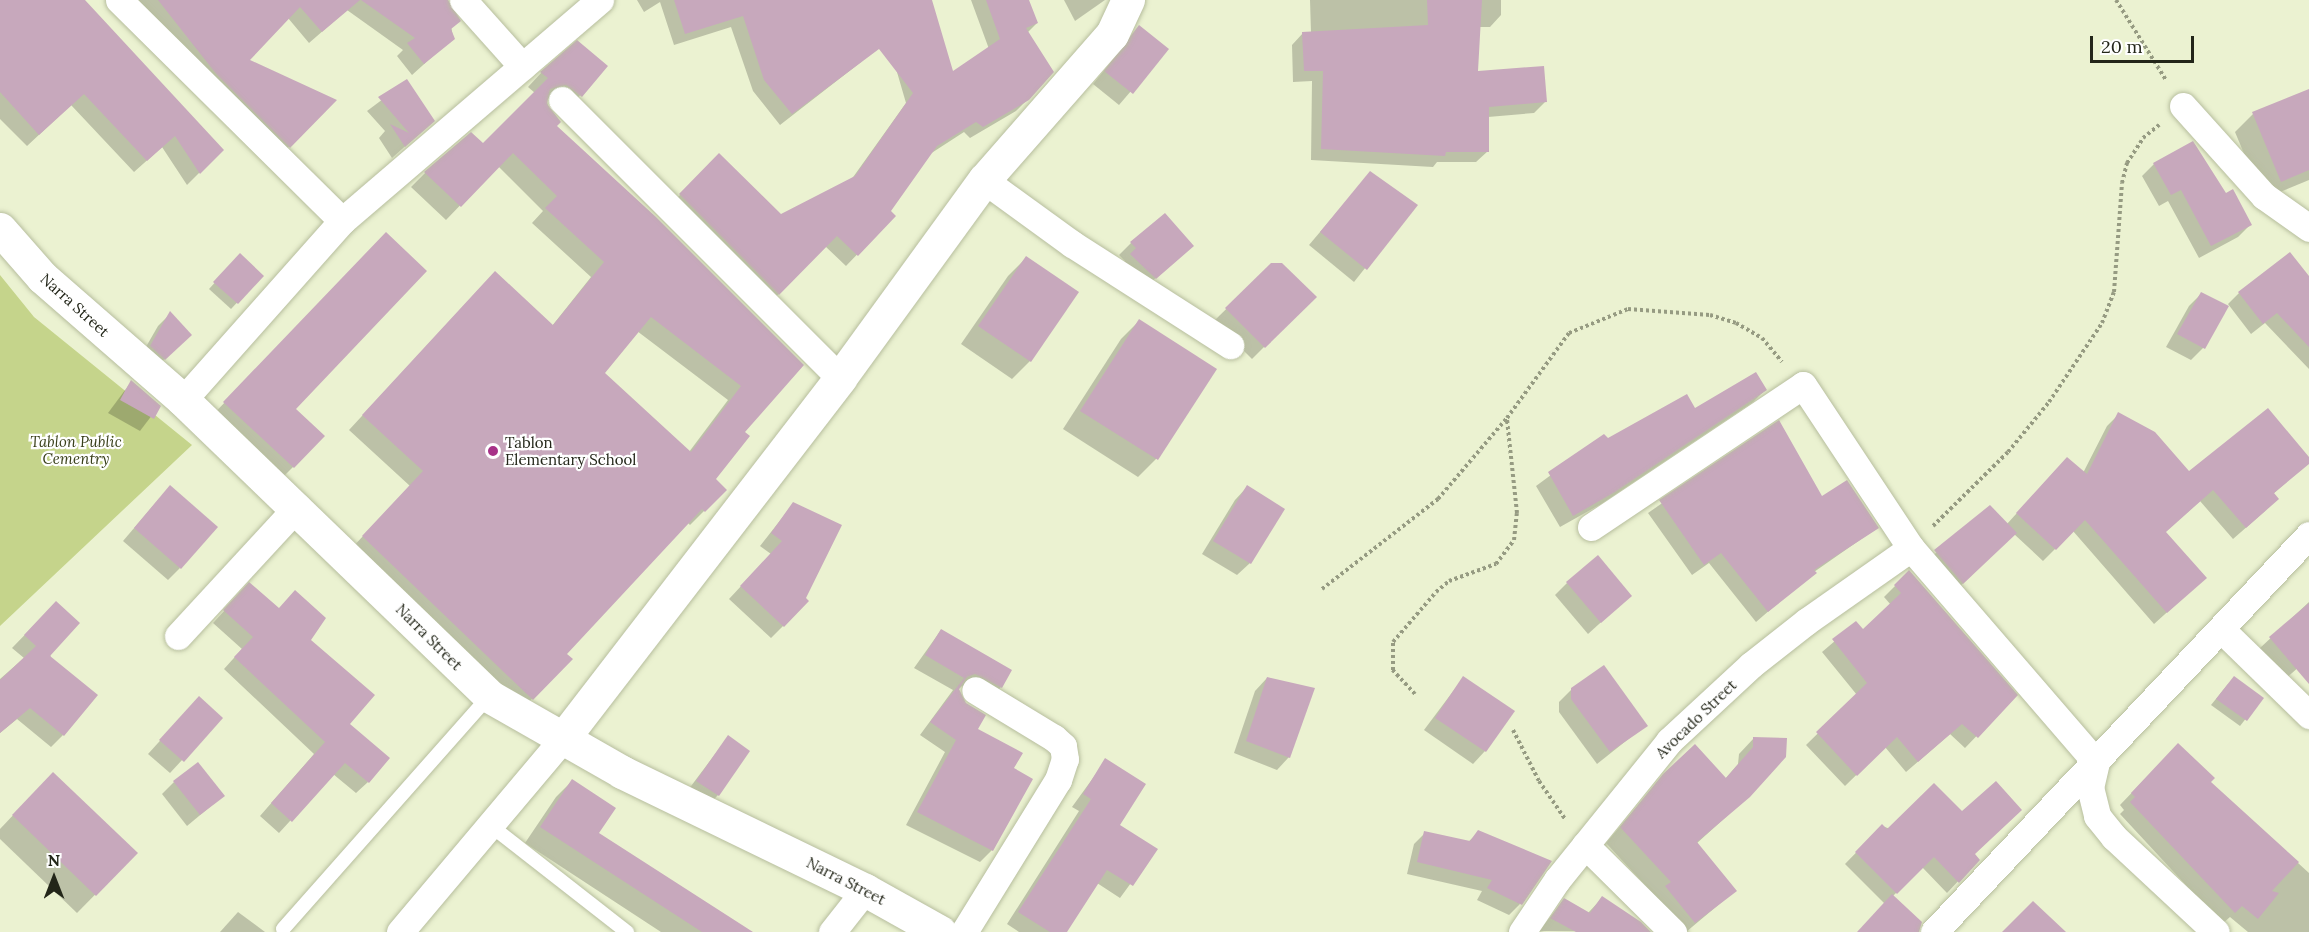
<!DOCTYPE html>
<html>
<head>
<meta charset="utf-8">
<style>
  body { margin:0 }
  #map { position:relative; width:2309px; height:932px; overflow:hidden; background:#ebf2d1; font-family:Lora,serif }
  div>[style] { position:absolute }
  .green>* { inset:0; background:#c5d48b }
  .shadow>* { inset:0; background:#0003 }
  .building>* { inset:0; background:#c7a8bc }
  .path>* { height:4px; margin-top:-2px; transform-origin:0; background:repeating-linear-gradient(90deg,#969b82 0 3px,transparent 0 6px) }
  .roads { filter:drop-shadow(0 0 2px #b7be9e) drop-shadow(0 0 2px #b7be9e) }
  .service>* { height:14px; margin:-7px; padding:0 7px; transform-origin:7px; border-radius:7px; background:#fff }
  .minor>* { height:27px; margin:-13.5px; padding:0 13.5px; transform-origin:13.5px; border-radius:13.5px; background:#fff }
  .tertiary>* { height:33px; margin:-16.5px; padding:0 16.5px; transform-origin:16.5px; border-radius:16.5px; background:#fff }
  .dots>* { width:16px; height:16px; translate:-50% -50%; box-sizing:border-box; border:3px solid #fff; border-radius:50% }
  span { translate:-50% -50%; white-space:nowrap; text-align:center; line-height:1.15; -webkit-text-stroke:4.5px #fff; paint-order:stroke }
  .street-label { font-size:15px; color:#232619 }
  .park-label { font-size:15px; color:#393f1a; font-style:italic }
  .poi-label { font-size:15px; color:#232619 }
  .left { translate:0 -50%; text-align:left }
  .north { position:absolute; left:24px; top:848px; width:60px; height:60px; -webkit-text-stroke:4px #fff; paint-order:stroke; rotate:0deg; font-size:16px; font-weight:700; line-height:24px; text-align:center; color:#232619 }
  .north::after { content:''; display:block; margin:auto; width:21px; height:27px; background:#232619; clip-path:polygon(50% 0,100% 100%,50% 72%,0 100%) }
  .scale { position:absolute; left:2090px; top:36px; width:104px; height:27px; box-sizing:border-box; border:3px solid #232619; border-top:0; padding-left:8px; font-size:18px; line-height:21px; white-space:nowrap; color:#232619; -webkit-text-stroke:4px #fff; paint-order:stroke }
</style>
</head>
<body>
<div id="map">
  <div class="green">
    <div style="clip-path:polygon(0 275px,34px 317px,192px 445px,0 626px)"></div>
  </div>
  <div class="shadow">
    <div style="clip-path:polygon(0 0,64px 0,222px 150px,187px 185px,162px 147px,134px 172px,71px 105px,27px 146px,0 119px)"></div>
    <div style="clip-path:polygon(137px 0,447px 0,453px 38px,412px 75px,397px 56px,403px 50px,347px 10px,309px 43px,288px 18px,248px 61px,334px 100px,278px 158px)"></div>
    <div style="clip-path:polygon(637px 0,833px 0,861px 62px,780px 125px,753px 91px,731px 27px,674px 45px,660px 2px,644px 12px)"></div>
    <div style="clip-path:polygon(876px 0,930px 0,952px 73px,989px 49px,971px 0,1028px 0,1037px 23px,1027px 33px,1028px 99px,1016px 111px,970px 138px,964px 132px,930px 154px,889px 211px,894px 216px,846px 266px,825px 246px,767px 306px,668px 207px,719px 156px,780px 216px,851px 180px,906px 103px)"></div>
    <div style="clip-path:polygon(1064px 0,1105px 0,1075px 21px)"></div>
    <div style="clip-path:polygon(1310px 0,1501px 0,1501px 15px,1490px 27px,1479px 27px,1476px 73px,1545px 102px,1534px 113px,1488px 117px,1488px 151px,1476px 162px,1437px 162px,1433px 167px,1311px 160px,1312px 81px,1293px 82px,1292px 45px,1303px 33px,1311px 33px)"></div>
    <div style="clip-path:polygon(1140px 27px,1167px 49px,1119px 105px,1093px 84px)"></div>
    <div style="clip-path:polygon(evenodd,606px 66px,566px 111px,551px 98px,546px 99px,555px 126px,802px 365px,743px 433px,714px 479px,725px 490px,690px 525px,687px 522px,564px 654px,571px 659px,518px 713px,349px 551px,410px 486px,349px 430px,481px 287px,552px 326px,591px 277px,532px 223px,543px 211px,498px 166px,446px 220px,411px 187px,425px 173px,483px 145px,535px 93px,528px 87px,541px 73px,606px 66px,637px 331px,728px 400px,689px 452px,603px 373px,637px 331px)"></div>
    <div style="clip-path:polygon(407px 81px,420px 133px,392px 158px,379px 138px,385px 131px,367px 111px)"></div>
    <div style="clip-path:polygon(2309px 91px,2309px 180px,2263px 199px,2235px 132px,2253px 114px)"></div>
    <div style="clip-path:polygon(2154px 164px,2250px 225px,2238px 237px,2199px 258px,2168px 201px,2159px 206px,2142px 176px)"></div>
    <div style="clip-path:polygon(1370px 173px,1415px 205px,1354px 282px,1309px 245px)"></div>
    <div style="clip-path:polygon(1131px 243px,1192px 246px,1142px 290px,1119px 267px,1125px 261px,1119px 255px)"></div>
    <div style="clip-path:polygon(368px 252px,294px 409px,293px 467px,275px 485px,207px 421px)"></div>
    <div style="clip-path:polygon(240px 255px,262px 276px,231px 309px,209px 289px)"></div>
    <div style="clip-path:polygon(1026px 258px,1077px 292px,1030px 361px,1012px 379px,961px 344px,1008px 276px)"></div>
    <div style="clip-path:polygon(1272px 264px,1314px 297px,1252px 359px,1214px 321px)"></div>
    <div style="clip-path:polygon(2309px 279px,2309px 369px,2265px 323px,2251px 334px,2228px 304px,2239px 293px)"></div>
    <div style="clip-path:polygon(2202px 293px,2226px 307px,2203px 348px,2191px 360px,2166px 347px,2189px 306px)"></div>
    <div style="clip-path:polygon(170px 314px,177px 347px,152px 371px,139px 359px,158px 326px)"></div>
    <div style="clip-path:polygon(1139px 321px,1215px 370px,1156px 459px,1138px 477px,1063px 429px,1121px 339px)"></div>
    <div style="clip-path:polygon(131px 382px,159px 406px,140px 431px,108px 413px)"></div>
    <div style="clip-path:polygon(1765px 390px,1753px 402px,1601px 504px,1560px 527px,1536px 486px,1604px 436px,1607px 440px)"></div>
    <div style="clip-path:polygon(2119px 414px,2189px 473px,2309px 459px,2309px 462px,2273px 494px,2265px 511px,2233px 539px,2200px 501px,2165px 532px,2205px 578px,2154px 624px,2073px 531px,2043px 561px,2014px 534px,1950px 596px,1923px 564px,1990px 507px,2007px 524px,2055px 471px,2083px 473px,2107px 426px)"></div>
    <div style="clip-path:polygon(1778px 422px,1821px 499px,1877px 528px,1814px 572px,1756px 622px,1709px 563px,1692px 575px,1648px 513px)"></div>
    <div style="clip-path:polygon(1247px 487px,1283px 510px,1250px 563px,1237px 575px,1202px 554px,1235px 500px)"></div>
    <div style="clip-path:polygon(158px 500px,180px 568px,168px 580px,123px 541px)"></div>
    <div style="clip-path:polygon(793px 504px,783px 626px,771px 638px,729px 599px,771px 554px,760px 546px)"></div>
    <div style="clip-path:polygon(1909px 572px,2016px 695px,1965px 748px,1950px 734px,1906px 772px,1885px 747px,1845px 786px,1806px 745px,1857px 695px,1822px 652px,1856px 623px,1863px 631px,1891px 605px,1884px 597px)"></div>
    <div style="clip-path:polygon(1567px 583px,1630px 596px,1588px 634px,1555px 595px)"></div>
    <div style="clip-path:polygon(238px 596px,309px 640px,348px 725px,368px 782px,356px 793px,333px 774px,279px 833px,260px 816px,314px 754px,224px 669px,242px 649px,213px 623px)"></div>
    <div style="clip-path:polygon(2309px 602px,2309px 673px,2300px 666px,2285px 679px,2259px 649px)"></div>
    <div style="clip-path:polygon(44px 615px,63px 735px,51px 747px,17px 719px,0 733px,0 679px,24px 658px,12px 648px)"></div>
    <div style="clip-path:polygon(941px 630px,1001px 687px,989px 699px,962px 686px,958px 690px,976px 730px,1012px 769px,992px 850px,980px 862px,906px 825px,945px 752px,920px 735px,953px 690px,914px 668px)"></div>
    <div style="clip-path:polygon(1267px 678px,1289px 757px,1277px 770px,1234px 753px,1255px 691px)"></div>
    <div style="clip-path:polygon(1463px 678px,1485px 751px,1473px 764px,1424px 730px)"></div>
    <div style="clip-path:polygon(2228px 684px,2262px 698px,2240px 726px,2211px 705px)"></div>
    <div style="clip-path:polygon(1572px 689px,1646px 725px,1597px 764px,1559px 712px,1559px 702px)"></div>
    <div style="clip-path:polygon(187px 711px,221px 718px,170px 773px,148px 754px)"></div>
    <div style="clip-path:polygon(728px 737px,718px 795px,706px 808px,685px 794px)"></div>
    <div style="clip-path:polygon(1754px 738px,1749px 796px,1696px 844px,1735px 891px,1686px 932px,1674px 932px,1656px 897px,1606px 843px,1664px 775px,1725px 779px,1738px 764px,1739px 754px)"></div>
    <div style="clip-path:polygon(2166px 757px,2209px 782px,2309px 873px,2309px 932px,2248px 932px,2230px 917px,2222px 924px,2120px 814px,2124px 810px,2120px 805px)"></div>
    <div style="clip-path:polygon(1106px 760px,1118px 826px,1155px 850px,1120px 898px,1097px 883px,1065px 932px,1019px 932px,1007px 924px,1079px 811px,1072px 807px)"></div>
    <div style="clip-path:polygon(572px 781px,597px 833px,750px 932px,661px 932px,525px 843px,556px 797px)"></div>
    <div style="clip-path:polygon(174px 782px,223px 796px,187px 826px,162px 794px)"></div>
    <div style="clip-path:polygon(35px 792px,136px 853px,77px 913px,0 839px,0 829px)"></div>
    <div style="clip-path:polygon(1882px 826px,1978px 860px,1947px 893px,1922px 867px,1893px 896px,1919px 932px,1858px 932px,1885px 904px,1845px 864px)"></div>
    <div style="clip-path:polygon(1479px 832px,1520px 904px,1509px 915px,1477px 900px,1482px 891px,1407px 874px,1414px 844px,1425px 833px,1468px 842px)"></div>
    <div style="clip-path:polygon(1602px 898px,1649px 932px,1539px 931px,1564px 900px,1588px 913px)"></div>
    <div style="clip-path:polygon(238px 912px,265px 932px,220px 932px)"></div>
  </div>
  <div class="building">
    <div style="clip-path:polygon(0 0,85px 0,224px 150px,200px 174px,175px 136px,147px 161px,84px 94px,39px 135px,0 92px)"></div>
    <div style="clip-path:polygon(158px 0,360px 0,322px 32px,300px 7px,250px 60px,337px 100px,290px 148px,217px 75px)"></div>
    <div style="clip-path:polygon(361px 0,448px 0,461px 21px,451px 29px,455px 39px,424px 64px,407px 43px,415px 38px)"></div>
    <div style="clip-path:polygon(674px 0,932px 0,953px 71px,1000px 39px,986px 0,1029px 0,1038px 23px,1026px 28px,1054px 72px,1029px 100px,983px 127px,976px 122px,937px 146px,891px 211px,896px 216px,858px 256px,837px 236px,779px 295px,679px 194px,719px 153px,781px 214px,855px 176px,913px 93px,879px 49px,792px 114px,764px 80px,743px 16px,685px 34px)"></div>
    <div style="clip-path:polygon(1427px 0,1482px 0,1478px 71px,1544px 66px,1547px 102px,1489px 107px,1489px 152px,1446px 152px,1445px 156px,1321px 149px,1323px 71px,1304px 71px,1302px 32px,1428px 25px)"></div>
    <div style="clip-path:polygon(1139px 25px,1169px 49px,1133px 94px,1104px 71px)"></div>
    <div style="clip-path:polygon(evenodd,577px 40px,608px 66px,582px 97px,566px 85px,550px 89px,547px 104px,561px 122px,557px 126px,656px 217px,804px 365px,745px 432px,750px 436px,716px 479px,727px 490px,705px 512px,702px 509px,567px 654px,573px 659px,533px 700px,362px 536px,423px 471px,362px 415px,495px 271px,553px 325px,604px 262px,545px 208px,557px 196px,513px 153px,461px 207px,424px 172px,471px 132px,483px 143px,548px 78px,540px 72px,577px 40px,651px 317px,741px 386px,691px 452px,605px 373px,651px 317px)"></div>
    <div style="clip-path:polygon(407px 79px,435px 121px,405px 147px,390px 124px,409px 133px,378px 97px)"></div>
    <div style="clip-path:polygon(2309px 89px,2309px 170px,2281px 182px,2252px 112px)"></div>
    <div style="clip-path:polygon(2193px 141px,2226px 193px,2233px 189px,2252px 225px,2211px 246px,2181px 190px,2171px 195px,2153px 163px)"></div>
    <div style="clip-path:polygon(1370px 171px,1418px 205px,1367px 270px,1320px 232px)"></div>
    <div style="clip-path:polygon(1165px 213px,1194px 246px,1156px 279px,1130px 254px,1136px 248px,1130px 242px)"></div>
    <div style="clip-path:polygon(386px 232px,427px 271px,296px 409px,325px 436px,294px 468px,223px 402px)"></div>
    <div style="clip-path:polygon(2290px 252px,2309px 276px,2309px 347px,2277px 313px,2263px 324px,2238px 292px)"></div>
    <div style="clip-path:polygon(240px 253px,264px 276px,238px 304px,213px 282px)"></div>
    <div style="clip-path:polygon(1026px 256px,1079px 292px,1031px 362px,978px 326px)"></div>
    <div style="clip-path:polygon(1271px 263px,1282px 263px,1317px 297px,1265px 348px,1225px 308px)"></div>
    <div style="clip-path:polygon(2201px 292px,2229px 306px,2205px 349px,2177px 334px)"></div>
    <div style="clip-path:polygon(170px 311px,192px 335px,165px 360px,150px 346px)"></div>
    <div style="clip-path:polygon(1139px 319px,1217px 369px,1158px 460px,1080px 411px)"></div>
    <div style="clip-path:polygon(1756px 372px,1767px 390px,1615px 492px,1573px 516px,1548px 472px,1604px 434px,1608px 438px,1687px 394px,1695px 408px)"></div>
    <div style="clip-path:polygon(131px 380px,161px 406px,154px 419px,120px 400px)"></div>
    <div style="clip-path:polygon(2268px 408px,2309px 457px,2309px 464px,2274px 493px,2279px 499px,2246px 528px,2213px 490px,2166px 532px,2207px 578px,2167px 613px,2085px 520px,2056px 550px,2016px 513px,2067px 457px,2087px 474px,2118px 412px,2155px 432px,2189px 471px)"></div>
    <div style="clip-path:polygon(1779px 420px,1822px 496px,1847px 480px,1879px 528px,1814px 570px,1817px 573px,1768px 612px,1721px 553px,1704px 565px,1659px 500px)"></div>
    <div style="clip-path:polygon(170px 485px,218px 527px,181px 569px,134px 528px)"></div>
    <div style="clip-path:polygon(1247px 485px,1285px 509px,1251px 564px,1213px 541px)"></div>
    <div style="clip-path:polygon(793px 502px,842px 525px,806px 598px,809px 601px,784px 627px,740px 586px,782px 541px,771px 533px)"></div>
    <div style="clip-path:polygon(1990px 505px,2017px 533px,1963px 584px,1934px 550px)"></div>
    <div style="clip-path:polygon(1598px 555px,1632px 596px,1601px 623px,1566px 582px)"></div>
    <div style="clip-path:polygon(1909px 570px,2018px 695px,1978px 738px,1962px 724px,1918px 762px,1897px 737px,1857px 776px,1816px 732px,1867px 683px,1832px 639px,1856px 621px,1863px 629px,1901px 593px,1894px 585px)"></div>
    <div style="clip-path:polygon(249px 582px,279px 608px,295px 590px,326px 618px,311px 640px,375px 695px,350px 724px,390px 758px,369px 783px,345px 763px,292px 822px,271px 803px,325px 742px,234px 657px,253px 637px,223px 610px)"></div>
    <div style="clip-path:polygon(56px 601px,80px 623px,50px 656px,98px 695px,64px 736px,30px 708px,0 733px,0 680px,36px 646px,24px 635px)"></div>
    <div style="clip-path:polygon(2309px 603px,2309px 684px,2269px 637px)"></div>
    <div style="clip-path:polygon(941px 629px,1012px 670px,1002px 688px,975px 674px,967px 677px,959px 689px,966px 703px,986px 715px,978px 729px,1023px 753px,1014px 768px,1033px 779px,993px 851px,917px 812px,956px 740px,930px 722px,964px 678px,925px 655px)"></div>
    <div style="clip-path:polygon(1604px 665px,1648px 726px,1610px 752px,1571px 699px,1571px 688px)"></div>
    <div style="clip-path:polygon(1463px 676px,1515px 711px,1486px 752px,1435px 718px)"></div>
    <div style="clip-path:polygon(2234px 676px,2264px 698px,2247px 721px,2216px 699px)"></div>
    <div style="clip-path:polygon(1267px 677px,1315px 688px,1290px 758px,1246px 741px)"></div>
    <div style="clip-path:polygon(199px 696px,223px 718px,184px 762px,159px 740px)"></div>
    <div style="clip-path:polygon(728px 735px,750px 751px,719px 796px,696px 781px)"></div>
    <div style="clip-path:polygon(1753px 737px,1787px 738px,1786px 757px,1750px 797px,1697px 842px,1737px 891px,1695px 923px,1665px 886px,1671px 882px,1620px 827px,1663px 774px,1695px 744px,1726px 778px,1753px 747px)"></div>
    <div style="clip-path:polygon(2178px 743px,2215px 778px,2211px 782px,2299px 862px,2272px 891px,2279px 893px,2258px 919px,2242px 906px,2235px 913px,2130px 802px,2135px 797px,2131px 793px)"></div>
    <div style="clip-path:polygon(1105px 758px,1146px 784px,1120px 825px,1158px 849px,1133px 886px,1107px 870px,1067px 932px,1050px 932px,1018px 912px,1091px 799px,1083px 794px)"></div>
    <div style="clip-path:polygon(198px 762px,225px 796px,200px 815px,173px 781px)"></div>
    <div style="clip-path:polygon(53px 772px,138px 853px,96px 896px,12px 815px)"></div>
    <div style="clip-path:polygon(572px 779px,616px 808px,599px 833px,753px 932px,702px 932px,540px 827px)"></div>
    <div style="clip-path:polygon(1996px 781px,2022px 810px,1975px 854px,1980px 860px,1959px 883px,1934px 857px,1897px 894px,1855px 852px,1882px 824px,1887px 829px,1934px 783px,1962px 811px)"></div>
    <div style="clip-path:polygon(1478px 830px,1552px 861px,1522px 905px,1487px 888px,1492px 880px,1417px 862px,1424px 831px,1470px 841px)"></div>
    <div style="clip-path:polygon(1892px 894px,1922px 922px,1919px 932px,1857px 932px)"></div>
    <div style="clip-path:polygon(1602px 896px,1641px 922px,1651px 932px,1576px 932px,1550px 918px,1564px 898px,1590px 913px)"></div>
    <div style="clip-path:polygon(2033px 901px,2066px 932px,2002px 932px)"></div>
  </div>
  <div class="path">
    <div style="left:2116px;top:0;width:94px;rotate:58deg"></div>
    <div style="left:1933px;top:526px;width:105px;rotate:-44.6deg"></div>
    <div style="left:2008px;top:452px;width:65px;rotate:-50.6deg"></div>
    <div style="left:2049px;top:402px;width:95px;rotate:-56.1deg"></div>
    <div style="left:2102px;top:323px;width:33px;rotate:-69deg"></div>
    <div style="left:2114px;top:292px;width:109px;rotate:-85.8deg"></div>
    <div style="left:2122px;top:183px;width:21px;rotate:-76deg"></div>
    <div style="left:2127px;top:163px;width:30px;rotate:-57deg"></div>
    <div style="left:2143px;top:138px;width:21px;rotate:-39deg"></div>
    <div style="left:1322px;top:589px;width:147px;rotate:-37.8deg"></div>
    <div style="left:1438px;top:499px;width:106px;rotate:-49.6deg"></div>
    <div style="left:1507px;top:418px;width:105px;rotate:-53.9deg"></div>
    <div style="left:1569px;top:333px;width:64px;rotate:-22.1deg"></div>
    <div style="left:1628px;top:309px;width:82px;rotate:4.2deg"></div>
    <div style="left:1710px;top:315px;width:27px;rotate:17deg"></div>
    <div style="left:1736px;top:323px;width:30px;rotate:30deg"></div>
    <div style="left:1762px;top:338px;width:31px;rotate:50deg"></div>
    <div style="left:1415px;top:694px;width:33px;rotate:-133deg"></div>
    <div style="left:1393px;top:670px;width:28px;rotate:-90deg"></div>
    <div style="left:1393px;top:642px;width:66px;rotate:-49.3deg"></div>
    <div style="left:1436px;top:592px;width:17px;rotate:-40deg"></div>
    <div style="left:1449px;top:581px;width:50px;rotate:-19.9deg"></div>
    <div style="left:1496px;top:564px;width:30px;rotate:-53deg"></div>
    <div style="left:1514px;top:540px;width:27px;rotate:-84deg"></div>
    <div style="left:1517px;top:513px;width:95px;rotate:-96.1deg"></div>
    <div style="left:1513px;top:730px;width:57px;rotate:63deg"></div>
    <div style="left:1539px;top:781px;width:46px;rotate:55.6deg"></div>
  </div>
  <div class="roads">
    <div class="service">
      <div style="left:490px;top:825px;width:174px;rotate:38deg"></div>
      <div style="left:283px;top:929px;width:311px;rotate:-48.5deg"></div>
    </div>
    <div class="minor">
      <div style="left:119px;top:0;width:314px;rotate:44.7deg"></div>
      <div style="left:463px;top:0;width:89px;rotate:48.2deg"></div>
      <div style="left:562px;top:100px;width:393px;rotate:45deg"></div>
      <div style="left:2183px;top:106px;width:121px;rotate:48deg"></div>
      <div style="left:2264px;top:196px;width:55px;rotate:35.4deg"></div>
      <div style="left:984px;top:180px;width:109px;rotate:36deg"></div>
      <div style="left:1072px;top:244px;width:188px;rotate:32.6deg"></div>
      <div style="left:183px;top:400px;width:239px;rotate:-48.4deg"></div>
      <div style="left:342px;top:221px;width:340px;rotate:-40.6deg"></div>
      <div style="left:1591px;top:527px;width:255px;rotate:-33.8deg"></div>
      <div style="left:1803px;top:385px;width:196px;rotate:56.5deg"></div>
      <div style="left:1911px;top:548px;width:283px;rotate:49.2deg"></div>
      <div style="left:2096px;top:762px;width:26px;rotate:103deg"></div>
      <div style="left:2090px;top:787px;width:30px;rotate:76deg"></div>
      <div style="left:2097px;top:816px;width:27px;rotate:51deg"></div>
      <div style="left:2114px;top:837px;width:139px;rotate:43deg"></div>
      <div style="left:2222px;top:630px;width:122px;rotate:44.3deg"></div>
      <div style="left:178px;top:636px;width:176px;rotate:-47.3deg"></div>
      <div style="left:1585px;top:845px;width:124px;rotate:44.7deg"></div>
      <div style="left:400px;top:932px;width:255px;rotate:-49.9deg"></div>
      <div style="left:832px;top:932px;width:53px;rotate:-51.8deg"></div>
      <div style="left:964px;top:932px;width:179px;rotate:-58.3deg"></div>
      <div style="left:1058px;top:780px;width:22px;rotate:-72deg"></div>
      <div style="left:1065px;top:759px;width:13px;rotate:-99deg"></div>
      <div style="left:1063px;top:746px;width:12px;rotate:-138deg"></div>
      <div style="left:1054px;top:738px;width:92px;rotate:-148.7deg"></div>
      <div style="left:1522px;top:932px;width:63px;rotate:-56.1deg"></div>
      <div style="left:1557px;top:880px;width:179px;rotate:-51.1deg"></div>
      <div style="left:1669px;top:741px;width:112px;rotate:-42.8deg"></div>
      <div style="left:1751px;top:665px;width:71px;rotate:-38.2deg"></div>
      <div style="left:1807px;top:621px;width:127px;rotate:-35.1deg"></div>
      <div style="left:1934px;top:932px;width:546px;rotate:-46.63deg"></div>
    </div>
    <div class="tertiary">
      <div style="left:0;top:229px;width:64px;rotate:48.8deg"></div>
      <div style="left:42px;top:277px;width:187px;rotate:41.1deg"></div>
      <div style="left:183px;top:400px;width:426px;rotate:44deg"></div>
      <div style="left:489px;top:696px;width:153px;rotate:29.7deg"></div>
      <div style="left:622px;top:772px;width:270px;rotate:25.9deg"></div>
      <div style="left:865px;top:890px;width:86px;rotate:29.2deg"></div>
      <div style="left:564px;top:737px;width:453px;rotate:-52.4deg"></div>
      <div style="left:840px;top:378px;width:245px;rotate:-54deg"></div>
      <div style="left:984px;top:180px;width:194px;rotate:-48.8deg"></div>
      <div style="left:1112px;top:34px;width:38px;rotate:-65deg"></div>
    </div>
  </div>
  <div class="dots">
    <div style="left:493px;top:451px;background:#a73188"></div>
  </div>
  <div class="street-label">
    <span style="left:75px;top:305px;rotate:42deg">Narra Street</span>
    <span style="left:429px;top:637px;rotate:45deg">Narra Street</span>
    <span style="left:1696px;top:719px;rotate:-44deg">Avocado Street</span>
    <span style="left:846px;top:881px;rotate:27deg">Narra Street</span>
  </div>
  <div class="park-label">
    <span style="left:76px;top:450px">Tablon Public<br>Cementry</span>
  </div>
  <div class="poi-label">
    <span class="left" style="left:505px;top:451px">Tablon<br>Elementary School</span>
  </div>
  <div class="north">N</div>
  <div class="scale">20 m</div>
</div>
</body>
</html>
